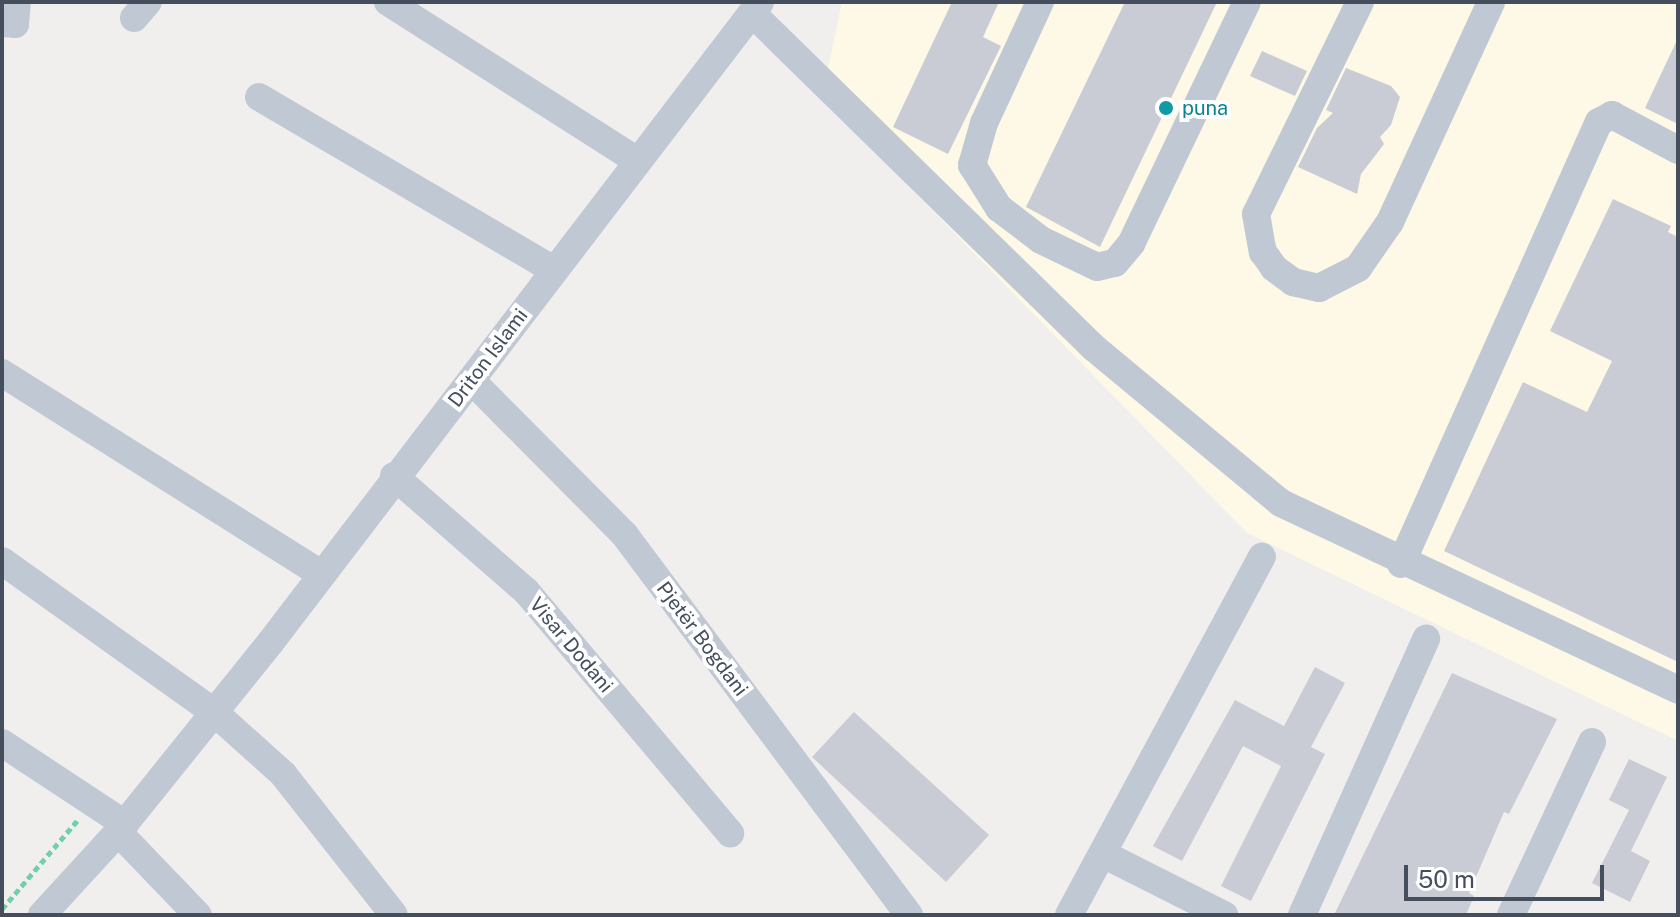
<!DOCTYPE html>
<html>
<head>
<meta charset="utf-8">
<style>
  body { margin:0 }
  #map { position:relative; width:1680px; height:917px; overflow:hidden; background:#f1eeee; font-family:"Public Sans",sans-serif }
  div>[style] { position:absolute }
  .commercial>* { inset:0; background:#fdf9e6 }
  .building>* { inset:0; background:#c9ccd4 }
  .path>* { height:5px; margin-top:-2.5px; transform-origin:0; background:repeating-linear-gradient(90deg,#70d0ac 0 6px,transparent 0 10px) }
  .minor>* { height:28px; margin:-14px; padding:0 14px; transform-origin:14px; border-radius:14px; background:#c0c8d4 }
  .dots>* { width:22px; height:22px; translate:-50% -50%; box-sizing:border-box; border:4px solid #fff; border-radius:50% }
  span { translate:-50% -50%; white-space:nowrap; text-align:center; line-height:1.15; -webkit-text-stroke:8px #fff; paint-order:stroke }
  .culture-label { font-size:20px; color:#0d838f }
  .left { translate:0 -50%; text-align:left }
  .street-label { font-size:20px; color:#454e5c }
  .frame { position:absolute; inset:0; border:4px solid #454e5c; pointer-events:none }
  .scale { position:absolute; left:1404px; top:865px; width:200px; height:36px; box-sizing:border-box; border:4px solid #454e5c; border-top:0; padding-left:10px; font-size:24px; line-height:28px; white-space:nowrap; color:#454e5c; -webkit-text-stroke:6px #fff; paint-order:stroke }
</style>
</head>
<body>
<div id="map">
  <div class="commercial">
    <div style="clip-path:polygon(842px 2px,1678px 2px,1678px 741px,1247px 533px,822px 97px)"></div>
  </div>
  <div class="building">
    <div style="clip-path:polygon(952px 2px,999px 2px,983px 37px,1001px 46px,948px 154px,893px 127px)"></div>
    <div style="clip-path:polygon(1125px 2px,1217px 2px,1100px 247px,1026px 207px)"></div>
    <div style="clip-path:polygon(1678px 38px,1678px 124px,1645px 108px)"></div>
    <div style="clip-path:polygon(1262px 51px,1307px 71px,1295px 96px,1250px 76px)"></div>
    <div style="clip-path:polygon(1346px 68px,1391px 86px,1400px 97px,1391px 125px,1380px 137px,1384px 144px,1361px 174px,1357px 194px,1298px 167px,1317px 128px,1333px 113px,1326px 110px)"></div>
    <div style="clip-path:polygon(1613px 199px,1671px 226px,1668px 232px,1678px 237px,1678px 662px,1444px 551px,1523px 382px,1587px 412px,1612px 361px,1550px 331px)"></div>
    <div style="clip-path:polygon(1315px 667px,1345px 683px,1311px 747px,1325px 754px,1251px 901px,1221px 886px,1281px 766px,1243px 746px,1182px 861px,1153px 846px,1235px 700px,1284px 726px)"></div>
    <div style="clip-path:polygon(1452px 673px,1557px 719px,1509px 814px,1504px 812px,1469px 893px,1474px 896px,1466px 915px,1334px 915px)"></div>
    <div style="clip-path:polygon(854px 712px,989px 835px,946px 882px,812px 757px)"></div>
    <div style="clip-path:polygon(1629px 759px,1667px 777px,1631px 851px,1650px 861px,1630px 902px,1592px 883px,1629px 810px,1609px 800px)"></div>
  </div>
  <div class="path">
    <div style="left:2px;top:909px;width:116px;rotate:-49.6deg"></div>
  </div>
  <div class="minor">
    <div style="left:388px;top:2px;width:296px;rotate:32.5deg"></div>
    <div style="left:1040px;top:2px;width:133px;rotate:114.8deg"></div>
    <div style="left:984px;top:123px;width:44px;rotate:105.9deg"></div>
    <div style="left:972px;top:165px;width:51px;rotate:57.9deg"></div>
    <div style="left:999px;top:208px;width:53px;rotate:37.3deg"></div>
    <div style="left:1041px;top:240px;width:62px;rotate:25.7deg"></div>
    <div style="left:1097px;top:267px;width:18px;rotate:-13deg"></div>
    <div style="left:1115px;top:263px;width:25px;rotate:-50deg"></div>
    <div style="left:1131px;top:244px;width:268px;rotate:-64.4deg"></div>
    <div style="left:1360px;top:2px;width:236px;rotate:116.1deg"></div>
    <div style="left:1256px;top:214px;width:39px;rotate:80deg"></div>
    <div style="left:1263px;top:252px;width:19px;rotate:55deg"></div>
    <div style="left:1274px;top:268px;width:24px;rotate:36deg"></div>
    <div style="left:1293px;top:282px;width:27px;rotate:13deg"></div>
    <div style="left:1319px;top:288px;width:44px;rotate:-27.1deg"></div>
    <div style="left:1358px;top:268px;width:56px;rotate:-55.2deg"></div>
    <div style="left:1390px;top:222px;width:242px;rotate:-65.3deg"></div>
    <div style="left:752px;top:13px;width:477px;rotate:44.4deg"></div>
    <div style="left:1093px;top:347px;width:244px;rotate:39.7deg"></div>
    <div style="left:1281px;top:503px;width:439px;rotate:25.2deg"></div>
    <div style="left:134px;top:18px;width:21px;rotate:-49deg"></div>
    <div style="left:2px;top:23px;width:13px;rotate:4deg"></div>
    <div style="left:15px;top:24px;width:22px;rotate:-85deg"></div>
    <div style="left:259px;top:97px;width:342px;rotate:30.4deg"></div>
    <div style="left:2px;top:373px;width:377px;rotate:32.2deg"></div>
    <div style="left:472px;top:381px;width:216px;rotate:45.2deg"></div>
    <div style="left:624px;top:534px;width:476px;rotate:53.2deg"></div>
    <div style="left:394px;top:476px;width:175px;rotate:41.1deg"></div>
    <div style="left:526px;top:591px;width:317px;rotate:49.9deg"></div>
    <div style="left:2px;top:561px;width:260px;rotate:35.5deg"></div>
    <div style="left:214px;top:712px;width:93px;rotate:41.9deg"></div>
    <div style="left:283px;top:774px;width:179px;rotate:51.8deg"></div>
    <div style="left:1401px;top:564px;width:484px;rotate:-65.9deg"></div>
    <div style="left:1599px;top:122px;width:15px;rotate:-28deg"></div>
    <div style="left:1612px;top:115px;width:75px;rotate:27.9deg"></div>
    <div style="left:2px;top:743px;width:147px;rotate:33.4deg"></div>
    <div style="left:118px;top:832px;width:115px;rotate:46.1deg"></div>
    <div style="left:1103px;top:854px;width:136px;rotate:26.8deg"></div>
    <div style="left:42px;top:915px;width:113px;rotate:-47.5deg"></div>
    <div style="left:118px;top:832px;width:243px;rotate:-51.2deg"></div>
    <div style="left:270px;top:643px;width:807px;rotate:-52.6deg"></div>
    <div style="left:1069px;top:915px;width:407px;rotate:-61.7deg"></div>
    <div style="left:1302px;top:915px;width:303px;rotate:-65.8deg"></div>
    <div style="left:1511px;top:915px;width:191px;rotate:-64.9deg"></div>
  </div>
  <div class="dots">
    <div style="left:1166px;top:108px;background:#0f9aa8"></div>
  </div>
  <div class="culture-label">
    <span class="left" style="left:1182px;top:108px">puna</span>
  </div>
  <div class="street-label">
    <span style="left:488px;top:358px;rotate:-53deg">Driton Islami</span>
    <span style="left:702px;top:639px;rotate:53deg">Pjetër Bogdani</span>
    <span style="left:571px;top:645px;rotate:50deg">Visar Dodani</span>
  </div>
  <div class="frame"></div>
  <div class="scale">50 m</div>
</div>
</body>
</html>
